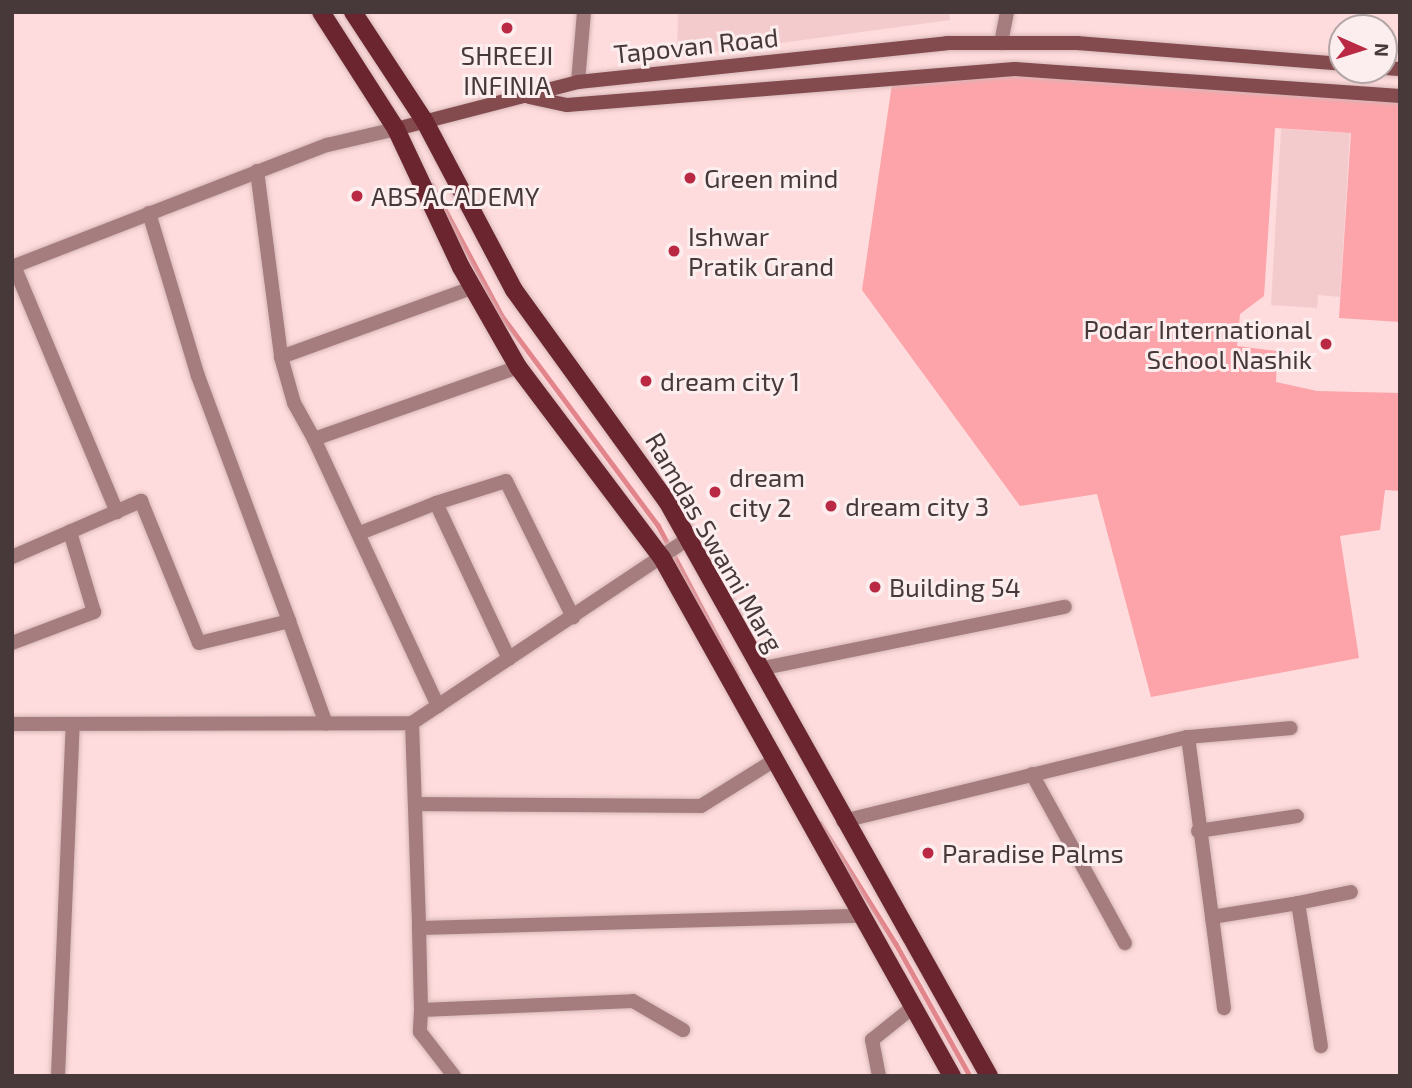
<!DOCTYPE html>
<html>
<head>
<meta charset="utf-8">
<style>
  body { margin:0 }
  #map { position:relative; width:1412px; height:1088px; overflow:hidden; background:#fedbdc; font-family:"Exo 2",sans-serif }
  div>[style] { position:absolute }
  .built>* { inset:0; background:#f4cbcc }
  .green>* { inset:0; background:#fca4a9 }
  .stream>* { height:4.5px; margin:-2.25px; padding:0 2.25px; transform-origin:2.25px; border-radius:2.25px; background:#e2858b }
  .roads { filter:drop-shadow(0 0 2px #d6b7b8) drop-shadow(0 0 2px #d6b7b8) }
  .minor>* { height:14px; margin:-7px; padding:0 7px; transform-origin:7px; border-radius:7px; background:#a67d7e }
  .tertiary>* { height:14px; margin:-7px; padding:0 7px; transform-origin:7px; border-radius:7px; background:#a67d7e }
  .secondary>* { height:14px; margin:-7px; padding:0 7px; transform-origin:7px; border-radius:7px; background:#844b4f }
  .primary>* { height:18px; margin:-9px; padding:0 9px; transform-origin:9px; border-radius:9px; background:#6a252e }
  .dots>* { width:19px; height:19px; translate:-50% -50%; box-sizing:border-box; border:4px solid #fceeee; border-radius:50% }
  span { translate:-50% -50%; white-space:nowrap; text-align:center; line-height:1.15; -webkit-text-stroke:6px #fceeee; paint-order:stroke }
  .street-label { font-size:26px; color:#47393a }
  .poi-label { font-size:26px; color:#47393a }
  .left { translate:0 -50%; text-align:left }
  .right { translate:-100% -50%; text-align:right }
  .frame { position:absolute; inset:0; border:14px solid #47393a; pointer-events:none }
  .north { position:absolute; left:1328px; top:14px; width:70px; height:70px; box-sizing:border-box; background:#fceeee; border:2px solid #b4a6a6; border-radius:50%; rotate:93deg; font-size:19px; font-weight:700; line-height:28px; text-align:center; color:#47393a }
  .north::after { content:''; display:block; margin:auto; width:24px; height:32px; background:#ba2944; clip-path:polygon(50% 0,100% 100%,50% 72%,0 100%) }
</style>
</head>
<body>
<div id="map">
  <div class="built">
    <div style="clip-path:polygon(678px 12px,949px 12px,950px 20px,677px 57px)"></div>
    <div style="clip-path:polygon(1281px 129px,1350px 133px,1340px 297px,1318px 295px,1317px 308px,1271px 305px)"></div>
  </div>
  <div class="green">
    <div style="clip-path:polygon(1059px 72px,1400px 96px,1400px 322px,1339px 318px,1351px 133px,1275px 128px,1264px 296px,1240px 314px,1237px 346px,1277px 351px,1276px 382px,1317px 391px,1400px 393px,1400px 491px,1385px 490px,1380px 530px,1340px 536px,1359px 658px,1151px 697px,1097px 494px,1020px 506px,862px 290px,892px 84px)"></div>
  </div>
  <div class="stream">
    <div style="left:432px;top:185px;width:149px;rotate:61.9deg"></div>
    <div style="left:502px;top:316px;width:261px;rotate:53.3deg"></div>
    <div style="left:658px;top:525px;width:170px;rotate:62.2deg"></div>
    <div style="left:820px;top:823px;width:143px;rotate:57.9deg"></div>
    <div style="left:896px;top:944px;width:151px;rotate:60.7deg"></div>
  </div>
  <div class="roads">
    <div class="minor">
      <div style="left:578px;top:82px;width:70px;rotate:-85.1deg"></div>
      <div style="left:257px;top:171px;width:188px;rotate:82.6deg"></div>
      <div style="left:281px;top:357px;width:48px;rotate:74.2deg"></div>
      <div style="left:294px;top:403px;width:41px;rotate:60.9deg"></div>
      <div style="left:149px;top:213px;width:170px;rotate:73.3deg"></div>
      <div style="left:198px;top:376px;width:261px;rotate:69.6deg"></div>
      <div style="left:14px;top:266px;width:267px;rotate:67.3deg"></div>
      <div style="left:281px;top:357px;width:203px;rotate:-19.9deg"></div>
      <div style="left:436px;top:503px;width:73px;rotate:-17.4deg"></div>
      <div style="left:506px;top:481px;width:152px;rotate:63.8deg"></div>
      <div style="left:360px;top:533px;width:82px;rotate:-21.5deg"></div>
      <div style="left:436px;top:503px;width:172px;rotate:64.9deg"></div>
      <div style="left:12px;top:557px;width:141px;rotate:-23.5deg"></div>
      <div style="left:141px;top:501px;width:153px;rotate:67.8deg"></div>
      <div style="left:199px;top:643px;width:93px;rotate:-13.7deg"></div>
      <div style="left:289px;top:621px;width:109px;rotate:70.2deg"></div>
      <div style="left:12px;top:643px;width:88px;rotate:-20.7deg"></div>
      <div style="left:94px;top:612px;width:84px;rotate:-106.7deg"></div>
      <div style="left:759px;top:669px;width:312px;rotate:-11.5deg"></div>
      <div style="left:438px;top:706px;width:294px;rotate:-114.9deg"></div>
      <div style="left:314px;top:439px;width:216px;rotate:-19.4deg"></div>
      <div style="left:412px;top:723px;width:205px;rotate:88deg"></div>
      <div style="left:419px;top:928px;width:443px;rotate:-1.6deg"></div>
      <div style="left:12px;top:724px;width:400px;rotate:-0.1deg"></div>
      <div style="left:412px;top:723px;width:332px;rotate:-33.7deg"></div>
      <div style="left:1188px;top:737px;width:103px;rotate:-5deg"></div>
      <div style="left:1032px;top:774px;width:193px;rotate:61.2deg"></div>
      <div style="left:417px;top:804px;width:284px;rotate:0.4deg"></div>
      <div style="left:701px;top:806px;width:85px;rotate:-32deg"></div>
      <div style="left:843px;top:821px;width:355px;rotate:-13.7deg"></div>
      <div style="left:1188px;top:737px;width:182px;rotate:82.4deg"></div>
      <div style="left:1212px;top:917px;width:87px;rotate:-9.2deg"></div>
      <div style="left:1298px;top:903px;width:145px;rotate:80.9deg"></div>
      <div style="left:1198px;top:831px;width:100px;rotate:-8.6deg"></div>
      <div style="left:1298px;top:903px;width:54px;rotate:-11.7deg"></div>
      <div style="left:1212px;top:917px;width:92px;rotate:82.5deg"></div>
      <div style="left:419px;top:928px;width:82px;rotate:88.6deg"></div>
      <div style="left:421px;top:1010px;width:212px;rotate:-2.4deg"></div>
      <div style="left:633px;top:1001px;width:58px;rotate:30.1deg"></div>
      <div style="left:421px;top:1010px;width:22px;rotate:93deg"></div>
      <div style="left:420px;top:1032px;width:56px;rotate:52.3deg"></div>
      <div style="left:58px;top:1076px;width:351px;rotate:-87.6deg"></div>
      <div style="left:879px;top:1076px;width:37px;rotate:-101deg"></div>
      <div style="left:872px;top:1040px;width:53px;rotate:-38.8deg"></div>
    </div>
    <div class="tertiary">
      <div style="left:1001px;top:43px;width:32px;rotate:-79deg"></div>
      <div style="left:12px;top:267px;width:338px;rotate:-21.2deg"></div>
      <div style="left:327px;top:145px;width:71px;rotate:-13.1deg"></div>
    </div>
    <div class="secondary">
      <div style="left:1384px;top:68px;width:16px;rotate:4deg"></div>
      <div style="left:529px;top:97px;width:39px;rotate:12deg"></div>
      <div style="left:567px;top:105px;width:449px;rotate:-4.6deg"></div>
      <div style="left:1015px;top:69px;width:386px;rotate:4deg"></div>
      <div style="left:396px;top:129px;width:188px;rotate:-14.5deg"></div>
      <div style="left:578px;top:82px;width:371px;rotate:-6deg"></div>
      <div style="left:947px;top:43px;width:130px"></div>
      <div style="left:1077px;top:43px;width:266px;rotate:4.5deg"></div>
    </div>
    <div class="primary">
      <div style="left:321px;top:12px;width:139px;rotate:57.3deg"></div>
      <div style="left:396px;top:129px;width:153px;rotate:64.8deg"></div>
      <div style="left:461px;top:267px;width:115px;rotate:60.3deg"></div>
      <div style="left:518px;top:367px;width:239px;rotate:53deg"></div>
      <div style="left:662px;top:558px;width:594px;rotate:60.76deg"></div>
      <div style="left:353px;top:12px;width:129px;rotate:56.7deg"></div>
      <div style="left:424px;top:120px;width:192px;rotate:62.1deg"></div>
      <div style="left:514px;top:290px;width:261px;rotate:54.1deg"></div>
      <div style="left:667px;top:501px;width:659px;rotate:60.75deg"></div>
    </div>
  </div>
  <div class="dots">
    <div style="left:507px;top:28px;background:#ba2944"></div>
    <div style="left:690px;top:178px;background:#ba2944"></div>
    <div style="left:357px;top:196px;background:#ba2944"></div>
    <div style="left:674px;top:251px;background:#ba2944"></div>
    <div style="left:1326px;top:344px;background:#ba2944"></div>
    <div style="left:646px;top:381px;background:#ba2944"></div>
    <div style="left:715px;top:492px;background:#ba2944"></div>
    <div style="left:831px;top:506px;background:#ba2944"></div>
    <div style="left:875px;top:587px;background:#ba2944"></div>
    <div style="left:928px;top:853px;background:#ba2944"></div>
  </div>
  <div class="street-label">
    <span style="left:696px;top:45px;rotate:-6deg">Tapovan Road</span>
    <span style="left:715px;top:542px;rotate:60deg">Ramdas Swami Marg</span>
  </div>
  <div class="poi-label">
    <span style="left:507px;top:70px">SHREEJI<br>INFINIA</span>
    <span class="left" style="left:704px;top:178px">Green mind</span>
    <span class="left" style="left:371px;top:196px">ABS ACADEMY</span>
    <span class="left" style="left:688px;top:251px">Ishwar<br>Pratik Grand</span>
    <span class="right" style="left:1312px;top:344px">Podar International<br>School Nashik</span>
    <span class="left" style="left:660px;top:381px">dream city 1</span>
    <span class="left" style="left:729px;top:492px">dream<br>city 2</span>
    <span class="left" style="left:845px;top:506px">dream city 3</span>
    <span class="left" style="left:889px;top:587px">Building 54</span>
    <span class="left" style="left:942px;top:853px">Paradise Palms</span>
  </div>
  <div class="frame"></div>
  <div class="north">N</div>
</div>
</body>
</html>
